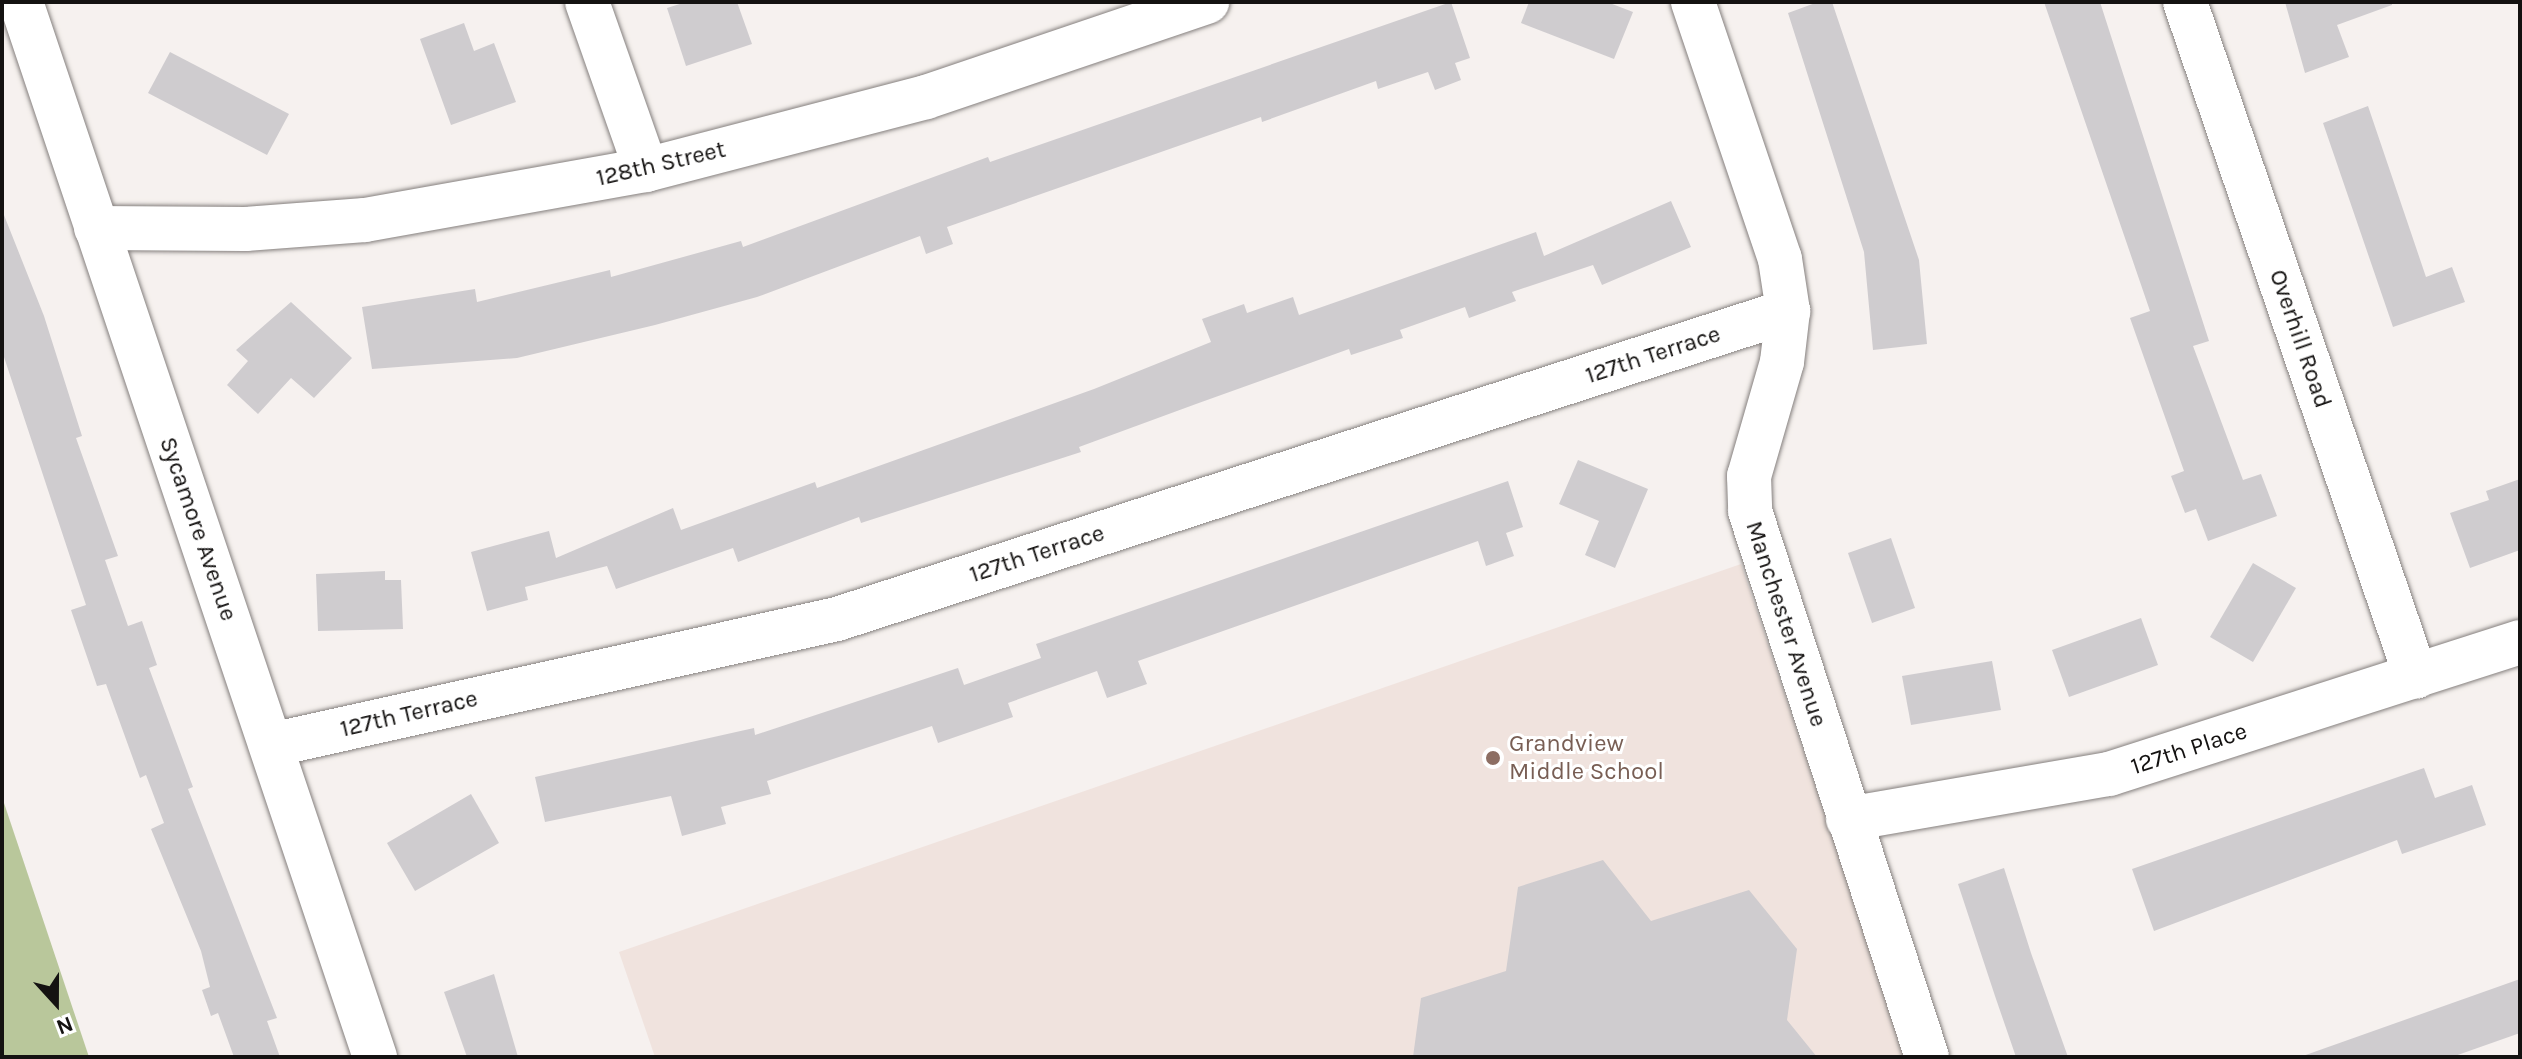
<!DOCTYPE html>
<html>
<head>
<meta charset="utf-8">
<style>
  body { margin:0 }
  #map { position:relative; width:2522px; height:1059px; overflow:hidden; background:#f6f1ef; font-family:Karla,sans-serif }
  div>[style] { position:absolute }
  .built>* { inset:0; background:#f0e3de }
  .green>* { inset:0; background:#b9c79b }
  .building>* { inset:0; background:#cfcccf }
  .roads { filter:drop-shadow(0 0 2px #85807e) drop-shadow(0 0 2px #85807e) }
  .minor>* { height:44px; margin:-22px; padding:0 22px; transform-origin:22px; border-radius:22px; background:#fff }
  .dots>* { width:22px; height:22px; translate:-50% -50%; box-sizing:border-box; border:4px solid #fff; border-radius:50% }
  span { translate:-50% -50%; white-space:nowrap; text-align:center; line-height:1.15; -webkit-text-stroke:6px #fff; paint-order:stroke }
  .street-label { font-size:24px; color:#141211 }
  .education-label { font-size:24px; color:#785e54 }
  .left { translate:0 -50%; text-align:left }
  .frame { position:absolute; inset:0; border:4px solid #141211; pointer-events:none }
  .north { position:absolute; left:16px; top:963px; width:80px; height:80px; -webkit-text-stroke:6px #fff; paint-order:stroke; rotate:159deg; font-size:22px; font-weight:700; line-height:32px; text-align:center; color:#141211 }
  .north::after { content:''; display:block; margin:auto; width:28px; height:36px; background:#141211; clip-path:polygon(50% 0,100% 100%,50% 72%,0 100%) }
</style>
</head>
<body>
<div id="map">
  <div class="built">
    <div style="clip-path:polygon(1741px 564px,1906px 1057px,655px 1057px,619px 952px)"></div>
  </div>
  <div class="green">
    <div style="clip-path:polygon(2px 797px,89px 1057px,2px 1057px)"></div>
  </div>
  <div class="building">
    <div style="clip-path:polygon(686px 2px,737px 2px,752px 44px,686px 66px,667px 8px)"></div>
    <div style="clip-path:polygon(1451px 2px,1470px 58px,1455px 63px,1461px 80px,1435px 90px,1428px 72px,1378px 89px,1376px 81px,1262px 122px,1261px 117px,947px 227px,953px 244px,926px 254px,920px 236px,757px 297px,655px 325px,517px 358px,372px 369px,362px 307px,475px 289px,477px 302px,610px 270px,611px 277px,741px 241px,743px 247px,988px 157px,990px 162px)"></div>
    <div style="clip-path:polygon(1529px 2px,1607px 2px,1633px 12px,1614px 59px,1521px 23px)"></div>
    <div style="clip-path:polygon(1818px 2px,1832px 2px,1919px 260px,1927px 344px,1873px 350px,1864px 252px,1788px 13px)"></div>
    <div style="clip-path:polygon(2044px 2px,2100px 2px,2209px 341px,2193px 346px,2243px 480px,2261px 474px,2277px 516px,2208px 541px,2196px 509px,2185px 513px,2171px 476px,2184px 471px,2130px 318px,2150px 311px)"></div>
    <div style="clip-path:polygon(2285px 2px,2392px 2px,2392px 5px,2337px 25px,2349px 57px,2305px 73px)"></div>
    <div style="clip-path:polygon(464px 23px,474px 51px,494px 43px,516px 102px,451px 125px,420px 39px)"></div>
    <div style="clip-path:polygon(170px 52px,289px 114px,267px 155px,148px 93px)"></div>
    <div style="clip-path:polygon(2368px 106px,2426px 277px,2452px 267px,2465px 302px,2393px 327px,2323px 123px)"></div>
    <div style="clip-path:polygon(1671px 201px,1691px 247px,1602px 285px,1593px 265px,1512px 292px,1516px 301px,1469px 318px,1465px 307px,1400px 330px,1403px 338px,1351px 355px,1349px 349px,1196px 404px,1079px 447px,1081px 452px,861px 523px,859px 517px,738px 562px,733px 548px,616px 589px,607px 566px,525px 587px,528px 600px,487px 611px,471px 552px,549px 531px,556px 558px,673px 508px,681px 530px,815px 482px,817px 488px,1094px 389px,1211px 342px,1202px 319px,1244px 304px,1247px 313px,1293px 297px,1299px 315px,1536px 232px,1544px 256px)"></div>
    <div style="clip-path:polygon(2px 210px,44px 316px,82px 436px,76px 438px,118px 556px,105px 560px,128px 626px,142px 621px,157px 665px,149px 668px,193px 787px,188px 789px,277px 1018px,267px 1021px,280px 1057px,234px 1057px,218px 1013px,211px 1016px,202px 990px,210px 987px,201px 951px,151px 829px,164px 823px,146px 775px,140px 778px,106px 684px,97px 686px,71px 610px,86px 605px,2px 351px)"></div>
    <div style="clip-path:polygon(291px 302px,352px 358px,314px 398px,291px 378px,258px 414px,227px 385px,248px 361px,236px 350px)"></div>
    <div style="clip-path:polygon(1578px 460px,1648px 489px,1615px 568px,1585px 555px,1599px 521px,1559px 504px)"></div>
    <div style="clip-path:polygon(2520px 479px,2520px 550px,2470px 568px,2450px 513px,2489px 500px,2486px 491px)"></div>
    <div style="clip-path:polygon(1508px 481px,1523px 527px,1506px 533px,1514px 556px,1486px 566px,1478px 541px,1138px 661px,1147px 684px,1107px 698px,1097px 671px,1008px 703px,1013px 717px,938px 743px,932px 726px,767px 781px,771px 794px,721px 807px,726px 824px,682px 836px,671px 796px,545px 822px,535px 777px,754px 728px,755px 735px,958px 668px,964px 685px,1041px 658px,1036px 644px)"></div>
    <div style="clip-path:polygon(1891px 538px,1915px 608px,1872px 623px,1848px 553px)"></div>
    <div style="clip-path:polygon(2253px 563px,2296px 588px,2253px 662px,2210px 637px)"></div>
    <div style="clip-path:polygon(385px 571px,385px 580px,401px 580px,403px 629px,318px 631px,316px 574px)"></div>
    <div style="clip-path:polygon(2141px 618px,2158px 665px,2069px 697px,2052px 650px)"></div>
    <div style="clip-path:polygon(1992px 661px,2001px 710px,1911px 725px,1902px 676px)"></div>
    <div style="clip-path:polygon(2424px 768px,2435px 798px,2472px 785px,2486px 825px,2402px 854px,2397px 840px,2154px 931px,2132px 869px)"></div>
    <div style="clip-path:polygon(471px 794px,499px 843px,415px 891px,387px 843px)"></div>
    <div style="clip-path:polygon(1603px 860px,1651px 921px,1749px 890px,1797px 949px,1787px 1020px,1817px 1057px,1413px 1057px,1421px 998px,1506px 971px,1518px 887px)"></div>
    <div style="clip-path:polygon(2004px 868px,2031px 953px,2068px 1057px,2016px 1057px,1995px 996px,1958px 884px)"></div>
    <div style="clip-path:polygon(494px 974px,518px 1057px,467px 1057px,444px 992px)"></div>
    <div style="clip-path:polygon(2520px 979px,2520px 1033px,2452px 1057px,2300px 1057px)"></div>
  </div>
  <div class="roads">
    <div class="minor">
      <div style="left:21px;top:2px;width:1113px;rotate:71.45deg"></div>
      <div style="left:587px;top:2px;width:178px;rotate:70.6deg"></div>
      <div style="left:1693px;top:2px;width:271px;rotate:71.3deg"></div>
      <div style="left:1780px;top:259px;width:53px;rotate:81.3deg"></div>
      <div style="left:1788px;top:311px;width:51px;rotate:96.7deg"></div>
      <div style="left:1782px;top:362px;width:119px;rotate:106.1deg"></div>
      <div style="left:1749px;top:476px;width:35px;rotate:88deg"></div>
      <div style="left:1750px;top:511px;width:574px;rotate:72.04deg"></div>
      <div style="left:2185px;top:2px;width:713px;rotate:71.11deg"></div>
      <div style="left:96px;top:228px;width:149px;rotate:0.4deg"></div>
      <div style="left:245px;top:229px;width:120px;rotate:-4.3deg"></div>
      <div style="left:365px;top:220px;width:285px;rotate:-10.1deg"></div>
      <div style="left:646px;top:170px;width:289px;rotate:-14.6deg"></div>
      <div style="left:926px;top:97px;width:297px;rotate:-18.7deg"></div>
      <div style="left:271px;top:745px;width:580px;rotate:-12.55deg"></div>
      <div style="left:837px;top:619px;width:1000px;rotate:-17.95deg"></div>
      <div style="left:1848px;top:819px;width:265px;rotate:-9.8deg"></div>
      <div style="left:2109px;top:774px;width:432px;rotate:-17.8deg"></div>
    </div>
  </div>
  <div class="dots">
    <div style="left:1493px;top:758px;background:#8d6e63"></div>
  </div>
  <div class="street-label">
    <span style="left:661px;top:164px;rotate:-13deg">128th Street</span>
    <span style="left:2300px;top:339px;rotate:71deg">Overhill Road</span>
    <span style="left:1653px;top:355px;rotate:-18deg">127th Terrace</span>
    <span style="left:198px;top:529px;rotate:71deg">Sycamore Avenue</span>
    <span style="left:1037px;top:554px;rotate:-18deg">127th Terrace</span>
    <span style="left:1786px;top:624px;rotate:72deg">Manchester Avenue</span>
    <span style="left:409px;top:714px;rotate:-13deg">127th Terrace</span>
    <span style="left:2189px;top:749px;rotate:-18deg">127th Place</span>
  </div>
  <div class="education-label">
    <span class="left" style="left:1509px;top:758px">Grandview<br>Middle School</span>
  </div>
  <div class="frame"></div>
  <div class="north">N</div>
</div>
</body>
</html>
